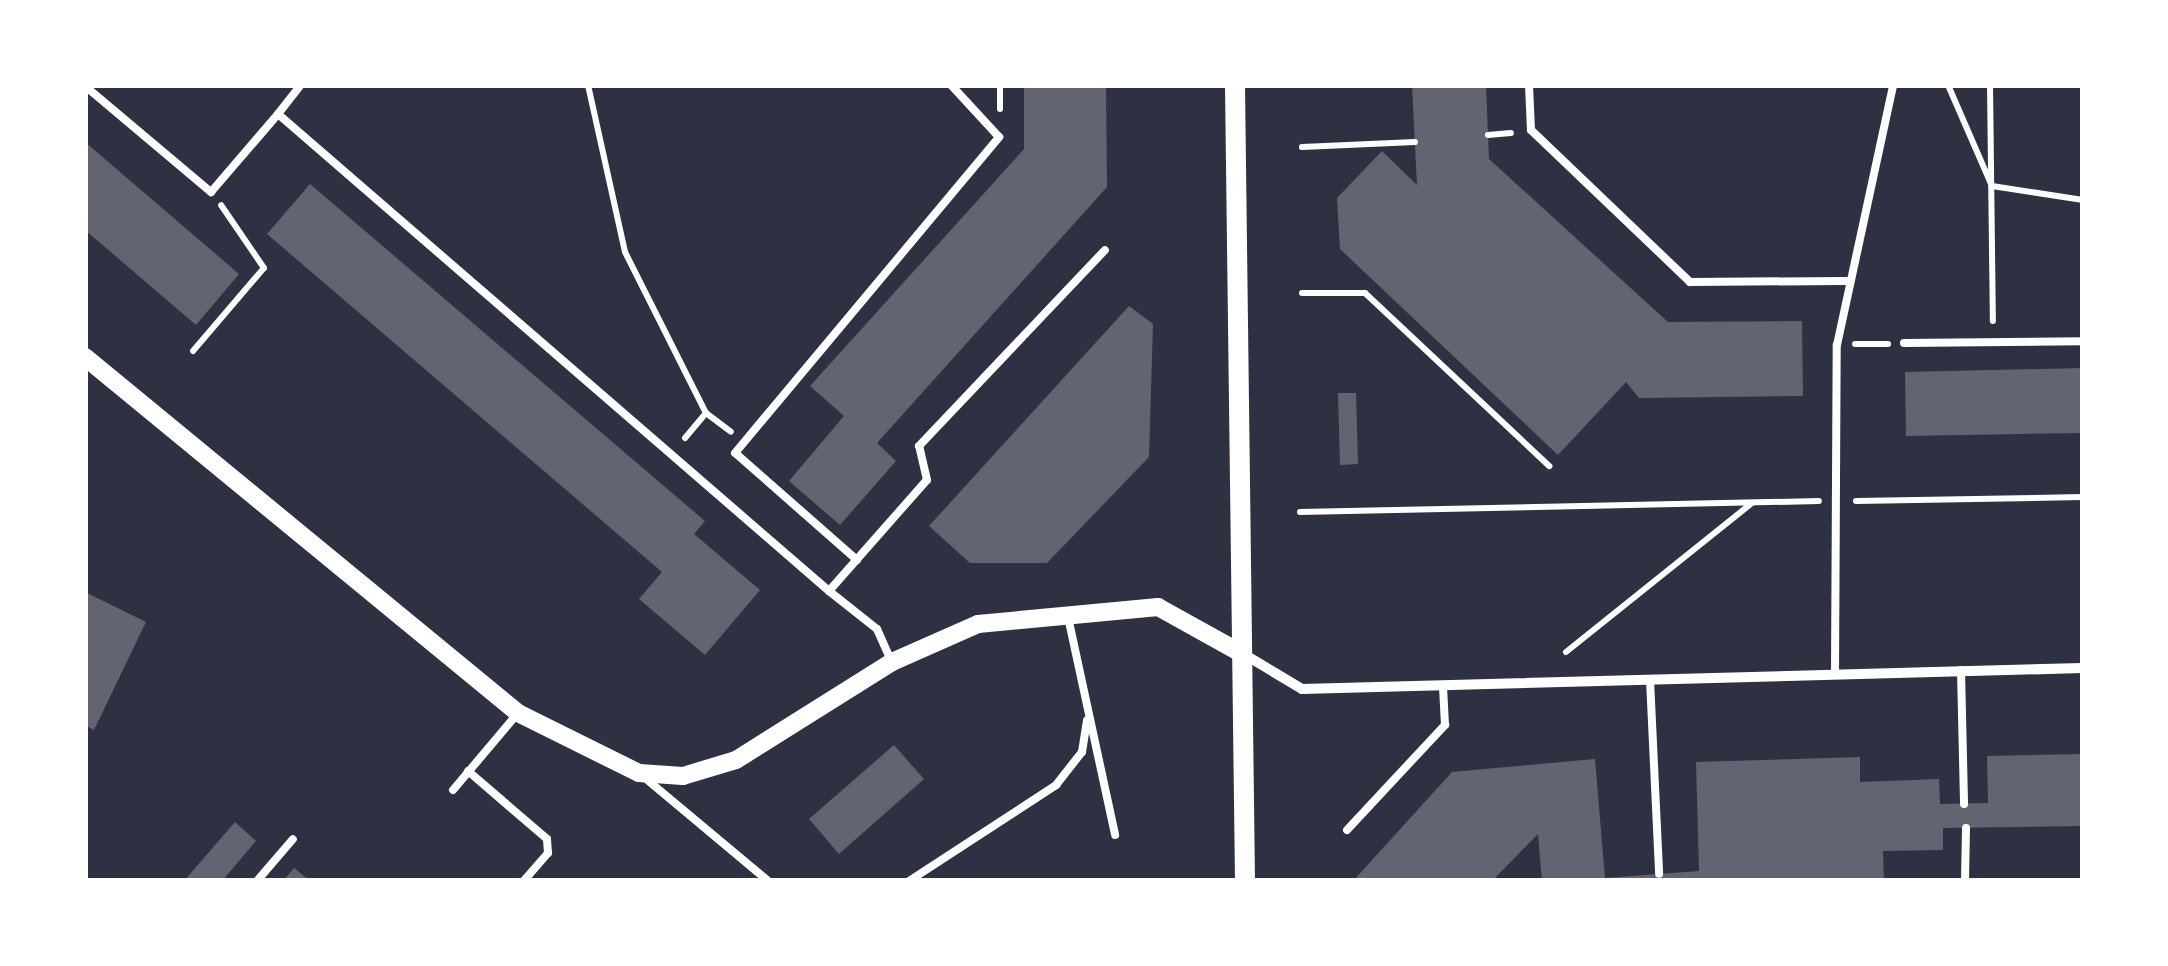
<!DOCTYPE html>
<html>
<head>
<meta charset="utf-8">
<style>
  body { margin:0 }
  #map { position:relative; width:2168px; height:966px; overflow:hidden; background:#2d3142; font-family:"Exo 2",sans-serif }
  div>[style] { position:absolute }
  .building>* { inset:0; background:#626471 }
  .path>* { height:6px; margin:-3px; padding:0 3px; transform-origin:3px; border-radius:3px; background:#fff }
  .service>* { height:8px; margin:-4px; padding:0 4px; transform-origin:4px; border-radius:4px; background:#fff }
  .minor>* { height:10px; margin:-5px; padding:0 5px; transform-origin:5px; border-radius:5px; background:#fff }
  .tertiary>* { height:18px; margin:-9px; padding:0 9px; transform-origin:9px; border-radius:9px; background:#fff }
  .secondary>* { height:20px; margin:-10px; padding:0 10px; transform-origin:10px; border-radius:10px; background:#fff }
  span { translate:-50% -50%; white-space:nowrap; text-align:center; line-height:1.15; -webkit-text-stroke:10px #fff; paint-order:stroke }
  .frame { position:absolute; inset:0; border:88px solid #fff; pointer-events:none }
</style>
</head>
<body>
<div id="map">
  <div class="building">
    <div style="clip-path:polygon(1024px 85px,1106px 85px,1107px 187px,877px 443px,896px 461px,840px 525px,789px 481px,844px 416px,810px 386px,1024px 149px)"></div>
    <div style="clip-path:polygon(1412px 85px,1486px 85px,1489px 159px,1668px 322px,1802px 321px,1803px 396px,1639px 398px,1626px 382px,1558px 455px,1340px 249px,1337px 198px,1382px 151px,1417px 185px)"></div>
    <div style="clip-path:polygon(85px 142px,239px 274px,196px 325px,85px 230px)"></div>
    <div style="clip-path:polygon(310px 184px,705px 521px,694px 534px,760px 590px,705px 655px,639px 599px,662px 572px,267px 234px)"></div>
    <div style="clip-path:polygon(1129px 306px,1153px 324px,1149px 457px,1047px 563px,970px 563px,929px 526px)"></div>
    <div style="clip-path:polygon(2083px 368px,2083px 433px,1906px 436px,1905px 372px)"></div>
    <div style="clip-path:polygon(1338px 393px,1356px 393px,1358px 464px,1340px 465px)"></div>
    <div style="clip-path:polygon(85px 592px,146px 622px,94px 730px,85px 725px)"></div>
    <div style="clip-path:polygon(894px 745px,924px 779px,839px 854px,809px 819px)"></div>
    <div style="clip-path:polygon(2083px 754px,2083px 826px,1943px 828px,1943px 850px,1883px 851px,1884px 881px,1542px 881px,1538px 834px,1492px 881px,1353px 881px,1452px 772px,1595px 759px,1605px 878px,1699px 871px,1696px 762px,1860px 757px,1860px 782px,1939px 779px,1940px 804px,1988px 803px,1987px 756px)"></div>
    <div style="clip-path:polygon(235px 822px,256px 841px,222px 881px,184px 881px)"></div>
    <div style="clip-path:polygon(294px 868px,310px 881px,283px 881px)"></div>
  </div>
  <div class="path">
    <div style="left:588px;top:85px;width:171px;rotate:77.5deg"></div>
    <div style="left:625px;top:252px;width:180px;rotate:63.3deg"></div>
    <div style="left:706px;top:413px;width:31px;rotate:37deg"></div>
    <div style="left:1948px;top:85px;width:110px;rotate:66.5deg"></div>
    <div style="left:1992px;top:186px;width:92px;rotate:8.7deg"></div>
    <div style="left:1990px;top:85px;width:236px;rotate:89.3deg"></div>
    <div style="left:1000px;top:109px;width:24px;rotate:-90deg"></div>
    <div style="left:1488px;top:135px;width:23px;rotate:-5deg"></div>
    <div style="left:1302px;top:147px;width:113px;rotate:-2.5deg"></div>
    <div style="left:1302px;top:293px;width:63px"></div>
    <div style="left:1365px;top:293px;width:253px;rotate:43.2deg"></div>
    <div style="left:1855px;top:344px;width:33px"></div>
    <div style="left:193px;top:351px;width:109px;rotate:-49.5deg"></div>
    <div style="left:264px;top:268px;width:76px;rotate:-124.3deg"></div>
    <div style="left:685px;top:438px;width:33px;rotate:-50deg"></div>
    <div style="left:1856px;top:501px;width:227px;rotate:-1deg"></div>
    <div style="left:1300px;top:512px;width:519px;rotate:-1.21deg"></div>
    <div style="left:1566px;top:652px;width:238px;rotate:-38.7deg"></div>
  </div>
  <div class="service">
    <div style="left:1529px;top:85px;width:45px;rotate:87.5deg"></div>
    <div style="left:1531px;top:130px;width:220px;rotate:43.7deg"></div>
    <div style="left:1690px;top:282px;width:156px;rotate:-0.4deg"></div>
    <div style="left:85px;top:86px;width:165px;rotate:40.1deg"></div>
    <div style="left:211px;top:192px;width:103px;rotate:-49.3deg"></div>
    <div style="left:278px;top:114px;width:729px;rotate:40.88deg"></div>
    <div style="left:829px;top:591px;width:148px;rotate:-48.6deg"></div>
    <div style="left:927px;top:480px;width:35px;rotate:-103deg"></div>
    <div style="left:919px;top:446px;width:270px;rotate:-46.5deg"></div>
    <div style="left:278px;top:114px;width:37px;rotate:-52deg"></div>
    <div style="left:1904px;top:343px;width:179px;rotate:-0.6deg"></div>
    <div style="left:857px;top:560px;width:162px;rotate:-138.7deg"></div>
    <div style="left:735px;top:453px;width:412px;rotate:-50.1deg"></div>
    <div style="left:999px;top:137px;width:71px;rotate:-132.7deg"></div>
    <div style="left:829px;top:591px;width:61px;rotate:38.4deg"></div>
    <div style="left:877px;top:629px;width:34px;rotate:66deg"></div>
    <div style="left:1068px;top:617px;width:223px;rotate:77.8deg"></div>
    <div style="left:1961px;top:670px;width:134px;rotate:88.7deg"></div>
    <div style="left:1835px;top:673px;width:328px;rotate:-89.7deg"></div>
    <div style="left:1837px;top:345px;width:266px;rotate:-77.8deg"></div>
    <div style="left:1650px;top:680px;width:194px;rotate:87.3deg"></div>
    <div style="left:468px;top:771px;width:104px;rotate:40.7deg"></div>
    <div style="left:547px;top:839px;width:14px;rotate:86deg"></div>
    <div style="left:548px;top:853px;width:37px;rotate:131deg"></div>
    <div style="left:645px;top:778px;width:160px;rotate:39.9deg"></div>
    <div style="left:453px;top:790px;width:101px;rotate:-49.8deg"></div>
    <div style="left:1347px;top:830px;width:144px;rotate:-47deg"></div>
    <div style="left:1445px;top:725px;width:38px;rotate:-93deg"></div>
    <div style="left:257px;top:881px;width:55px;rotate:-49.4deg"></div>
    <div style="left:909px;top:881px;width:176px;rotate:-33.1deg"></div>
    <div style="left:1056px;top:785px;width:42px;rotate:-51.8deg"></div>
    <div style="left:1082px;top:752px;width:32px;rotate:-81deg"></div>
    <div style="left:1965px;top:881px;width:53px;rotate:-88.9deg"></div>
  </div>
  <div class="minor">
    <div style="left:1242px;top:653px;width:70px;rotate:31deg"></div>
    <div style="left:1302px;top:689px;width:781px;rotate:-1.54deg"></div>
  </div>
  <div class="tertiary">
    <div style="left:85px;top:357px;width:561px;rotate:39.43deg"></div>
    <div style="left:518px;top:713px;width:135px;rotate:26.4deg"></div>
    <div style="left:639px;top:773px;width:44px;rotate:3.9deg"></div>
    <div style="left:683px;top:776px;width:55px;rotate:-16.8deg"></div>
    <div style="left:736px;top:760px;width:184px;rotate:-32.1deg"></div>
    <div style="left:892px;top:662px;width:94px;rotate:-23.8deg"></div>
    <div style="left:978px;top:624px;width:181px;rotate:-5.4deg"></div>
    <div style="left:1158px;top:607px;width:95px;rotate:29deg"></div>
  </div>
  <div class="secondary">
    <div style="left:1235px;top:85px;width:796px;rotate:89.28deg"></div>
  </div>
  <div class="frame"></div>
</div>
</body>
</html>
